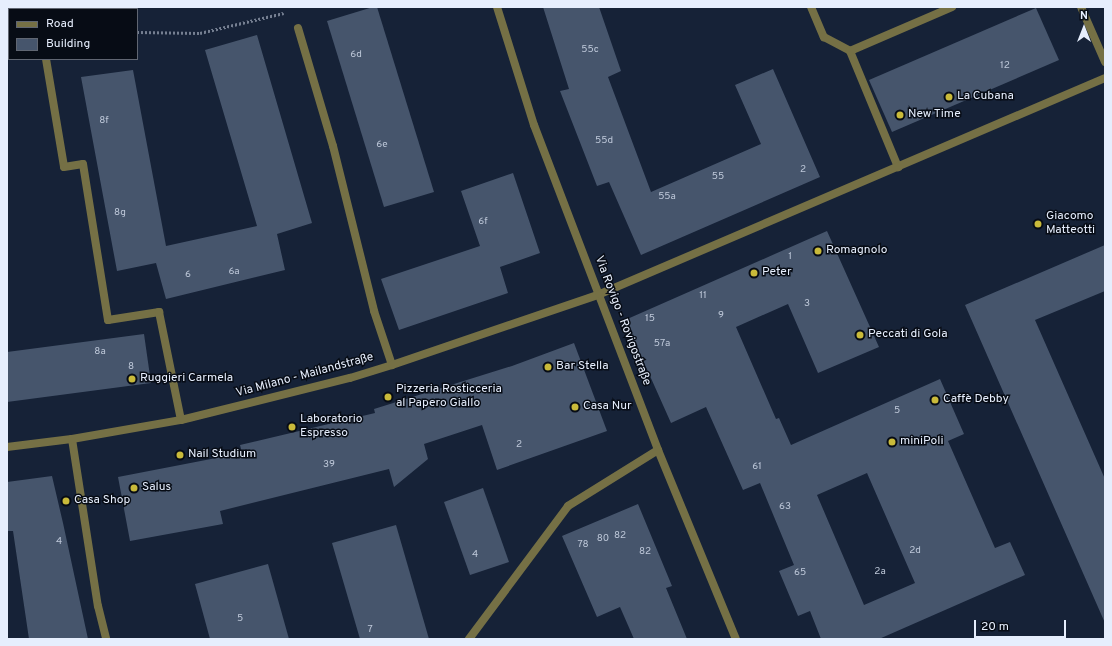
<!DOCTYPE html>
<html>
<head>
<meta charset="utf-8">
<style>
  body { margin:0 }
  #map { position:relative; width:1112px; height:646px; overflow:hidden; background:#162237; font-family:Overpass,sans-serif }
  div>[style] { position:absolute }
  .building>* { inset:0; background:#46556c }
  .path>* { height:2.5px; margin-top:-1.25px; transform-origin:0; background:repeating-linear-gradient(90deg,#757f91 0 2px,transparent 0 4px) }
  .lane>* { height:8px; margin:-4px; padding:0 4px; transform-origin:4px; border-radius:4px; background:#757045 }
  .street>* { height:8px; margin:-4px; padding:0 4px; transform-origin:4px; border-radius:4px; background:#757045 }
  .dots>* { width:11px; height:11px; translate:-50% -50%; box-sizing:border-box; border:2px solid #070c15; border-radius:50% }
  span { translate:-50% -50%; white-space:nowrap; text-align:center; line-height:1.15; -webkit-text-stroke:3px #070c15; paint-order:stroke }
  .number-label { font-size:10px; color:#bec8d9 }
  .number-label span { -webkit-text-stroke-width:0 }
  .poi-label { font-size:12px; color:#e6eefd }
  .left { translate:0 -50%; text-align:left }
  .street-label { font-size:12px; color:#e6eefd }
  .frame { position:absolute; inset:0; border:8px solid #e6eefd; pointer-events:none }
  .legend { position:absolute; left:8px; top:8px; width:130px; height:52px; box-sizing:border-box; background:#070c15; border:1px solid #606672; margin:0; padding:5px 7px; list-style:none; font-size:12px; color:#e6eefd }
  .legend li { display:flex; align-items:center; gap:8px; height:20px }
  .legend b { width:20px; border:1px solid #606672 }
  .north { position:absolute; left:1064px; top:8px; width:40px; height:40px; -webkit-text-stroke:3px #070c15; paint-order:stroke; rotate:0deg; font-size:11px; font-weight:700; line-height:16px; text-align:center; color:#e6eefd }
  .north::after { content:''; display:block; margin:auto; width:14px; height:18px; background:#e6eefd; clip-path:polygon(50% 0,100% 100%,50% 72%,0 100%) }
  .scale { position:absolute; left:974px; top:620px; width:92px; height:18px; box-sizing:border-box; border:2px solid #e6eefd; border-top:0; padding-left:5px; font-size:12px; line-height:14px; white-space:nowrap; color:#e6eefd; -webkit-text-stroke:3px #070c15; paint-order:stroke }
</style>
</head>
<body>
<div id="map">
  <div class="building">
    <div style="clip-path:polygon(373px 7px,377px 7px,434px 192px,384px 207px,327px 21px)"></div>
    <div style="clip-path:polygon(543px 7px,599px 7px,621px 71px,608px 77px,651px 192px,761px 144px,735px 85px,773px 69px,820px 177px,641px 255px,609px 182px,597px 186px,560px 91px,569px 89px)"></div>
    <div style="clip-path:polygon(1036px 8px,1059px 60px,892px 132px,869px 80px)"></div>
    <div style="clip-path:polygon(257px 35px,312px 223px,277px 234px,285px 270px,166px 299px,156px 263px,117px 271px,81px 77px,133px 70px,166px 246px,257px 226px,205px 50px)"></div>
    <div style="clip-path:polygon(513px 173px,540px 253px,500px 267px,508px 293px,399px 330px,381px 279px,480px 246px,461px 191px)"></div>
    <div style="clip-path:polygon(evenodd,827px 231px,879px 347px,818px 373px,788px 304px,736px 327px,776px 419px,779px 418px,791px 445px,940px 379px,964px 434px,948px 441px,995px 548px,1010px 542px,1025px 575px,879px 639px,821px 639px,810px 611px,798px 616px,779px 571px,794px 565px,760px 483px,743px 490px,706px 407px,671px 423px,625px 320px,827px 231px,867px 473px,915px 583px,864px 605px,817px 495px,867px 473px)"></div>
    <div style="clip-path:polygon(1105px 245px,1105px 291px,1035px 320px,1105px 479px,1105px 623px,965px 305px)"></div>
    <div style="clip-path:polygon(144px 334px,151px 383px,7px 402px,7px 352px)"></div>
    <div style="clip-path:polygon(574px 343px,607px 431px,497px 470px,482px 425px,424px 444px,428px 459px,394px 487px,389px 469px,220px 511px,223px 524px,130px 541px,118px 477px,242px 453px,240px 445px,375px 413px,374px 409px,512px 366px)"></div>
    <div style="clip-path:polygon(52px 476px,63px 523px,88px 639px,29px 639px,13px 531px,7px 531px,7px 482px)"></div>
    <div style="clip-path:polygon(483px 488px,509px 562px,470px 575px,444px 502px)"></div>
    <div style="clip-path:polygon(638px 504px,672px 586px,666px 588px,687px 639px,634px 639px,620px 607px,597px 617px,562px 536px)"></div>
    <div style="clip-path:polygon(396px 525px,429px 639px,360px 639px,332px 543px)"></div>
    <div style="clip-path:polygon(268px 564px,289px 639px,210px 639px,195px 584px)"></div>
  </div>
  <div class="path">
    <div style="left:7px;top:31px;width:2px"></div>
    <div style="left:137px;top:32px;width:63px;rotate:0.9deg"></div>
    <div style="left:200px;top:33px;width:86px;rotate:-13.4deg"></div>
  </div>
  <div class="lane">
    <div style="left:811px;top:7px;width:33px;rotate:67deg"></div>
    <div style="left:824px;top:37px;width:30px;rotate:28deg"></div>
    <div style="left:850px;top:51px;width:126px;rotate:67.5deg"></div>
    <div style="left:1081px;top:7px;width:60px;rotate:66.4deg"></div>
    <div style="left:298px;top:28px;width:123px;rotate:73.5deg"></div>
    <div style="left:333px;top:146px;width:170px;rotate:76deg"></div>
    <div style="left:374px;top:311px;width:57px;rotate:71.6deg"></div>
    <div style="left:850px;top:51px;width:111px;rotate:-23.3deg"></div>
    <div style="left:46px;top:59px;width:109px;rotate:80.5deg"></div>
    <div style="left:64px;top:167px;width:19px;rotate:-9deg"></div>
    <div style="left:83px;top:164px;width:158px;rotate:80.9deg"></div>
    <div style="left:108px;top:320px;width:52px;rotate:-8.9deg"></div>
    <div style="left:159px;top:312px;width:110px;rotate:78.5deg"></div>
  </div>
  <div class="street">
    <div style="left:497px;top:7px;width:124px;rotate:72.6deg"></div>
    <div style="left:534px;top:125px;width:348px;rotate:69.1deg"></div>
    <div style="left:658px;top:450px;width:204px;rotate:67.6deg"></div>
    <div style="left:72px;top:439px;width:169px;rotate:81.2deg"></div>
    <div style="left:98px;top:606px;width:34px;rotate:76deg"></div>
    <div style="left:7px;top:447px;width:65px;rotate:-7deg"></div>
    <div style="left:72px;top:439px;width:111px;rotate:-9.9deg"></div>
    <div style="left:181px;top:420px;width:174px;rotate:-14deg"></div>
    <div style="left:350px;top:378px;width:44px;rotate:-17.2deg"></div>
    <div style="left:392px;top:365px;width:220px;rotate:-18.8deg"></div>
    <div style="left:600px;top:294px;width:549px;rotate:-23.16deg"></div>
    <div style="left:469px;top:639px;width:166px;rotate:-53.3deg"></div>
    <div style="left:568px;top:506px;width:106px;rotate:-31.9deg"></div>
  </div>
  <div class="dots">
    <div style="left:949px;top:97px;background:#c9ba3a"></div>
    <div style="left:900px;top:115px;background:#c9ba3a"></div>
    <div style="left:1038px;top:224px;background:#c9ba3a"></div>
    <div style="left:818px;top:251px;background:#c9ba3a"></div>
    <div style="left:754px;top:273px;background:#c9ba3a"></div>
    <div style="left:860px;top:335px;background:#c9ba3a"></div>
    <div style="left:548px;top:367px;background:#c9ba3a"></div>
    <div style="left:132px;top:379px;background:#c9ba3a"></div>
    <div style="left:388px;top:397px;background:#c9ba3a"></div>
    <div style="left:935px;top:400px;background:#c9ba3a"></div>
    <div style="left:575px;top:407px;background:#c9ba3a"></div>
    <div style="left:292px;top:427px;background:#c9ba3a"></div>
    <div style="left:892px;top:442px;background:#c9ba3a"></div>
    <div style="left:180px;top:455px;background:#c9ba3a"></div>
    <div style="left:134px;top:488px;background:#c9ba3a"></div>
    <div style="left:66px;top:501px;background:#c9ba3a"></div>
  </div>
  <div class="number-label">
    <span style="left:590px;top:50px">55c</span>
    <span style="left:356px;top:55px">6d</span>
    <span style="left:1005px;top:66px">12</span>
    <span style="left:104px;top:121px">8f</span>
    <span style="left:604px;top:141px">55d</span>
    <span style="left:382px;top:145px">6e</span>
    <span style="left:803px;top:170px">2</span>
    <span style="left:718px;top:177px">55</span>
    <span style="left:667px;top:197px">55a</span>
    <span style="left:120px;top:213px">8g</span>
    <span style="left:483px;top:222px">6f</span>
    <span style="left:790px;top:257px">1</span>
    <span style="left:234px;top:272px">6a</span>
    <span style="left:188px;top:275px">6</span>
    <span style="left:703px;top:296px">11</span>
    <span style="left:807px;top:304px">3</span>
    <span style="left:721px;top:316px">9</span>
    <span style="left:650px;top:319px">15</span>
    <span style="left:662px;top:344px">57a</span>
    <span style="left:100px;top:352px">8a</span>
    <span style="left:131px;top:367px">8</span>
    <span style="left:897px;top:411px">5</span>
    <span style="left:519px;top:445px">2</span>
    <span style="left:329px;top:465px">39</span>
    <span style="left:757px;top:467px">61</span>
    <span style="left:785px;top:507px">63</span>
    <span style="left:620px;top:536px">82</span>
    <span style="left:603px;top:539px">80</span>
    <span style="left:59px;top:542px">4</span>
    <span style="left:583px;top:545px">78</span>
    <span style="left:915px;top:551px">2d</span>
    <span style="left:645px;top:552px">82</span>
    <span style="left:475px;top:555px">4</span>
    <span style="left:880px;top:572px">2a</span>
    <span style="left:800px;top:573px">65</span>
    <span style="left:240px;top:619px">5</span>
    <span style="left:370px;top:630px">7</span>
  </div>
  <div class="poi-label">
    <span class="left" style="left:957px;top:97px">La Cubana</span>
    <span class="left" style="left:908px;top:115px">New Time</span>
    <span class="left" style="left:1046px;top:224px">Giacomo<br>Matteotti</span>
    <span class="left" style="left:826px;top:251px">Romagnolo</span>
    <span class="left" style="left:762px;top:273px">Peter</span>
    <span class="left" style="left:868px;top:335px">Peccati di Gola</span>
    <span class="left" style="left:556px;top:367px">Bar Stella</span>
    <span class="left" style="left:140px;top:379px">Ruggieri Carmela</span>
    <span class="left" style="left:396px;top:397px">Pizzeria Rosticceria<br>al Papero Giallo</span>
    <span class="left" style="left:943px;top:400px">Caffè Debby</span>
    <span class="left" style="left:583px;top:407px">Casa Nur</span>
    <span class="left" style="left:300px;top:427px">Laboratorio<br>Espresso</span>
    <span class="left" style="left:900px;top:442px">miniPoli</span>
    <span class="left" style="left:188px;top:455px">Nail Studium</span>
    <span class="left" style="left:142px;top:488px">Salus</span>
    <span class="left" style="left:74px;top:501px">Casa Shop</span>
  </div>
  <div class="street-label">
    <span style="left:622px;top:321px;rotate:69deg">Via Rovigo - Rovigostraße</span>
    <span style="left:305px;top:376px;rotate:-15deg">Via Milano - Mailandstraße</span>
  </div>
  <div class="frame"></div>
  <ul class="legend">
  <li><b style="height:5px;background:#757045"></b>Road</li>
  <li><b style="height:11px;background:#46556c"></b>Building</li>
  </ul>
  <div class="north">N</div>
  <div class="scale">20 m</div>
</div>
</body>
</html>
